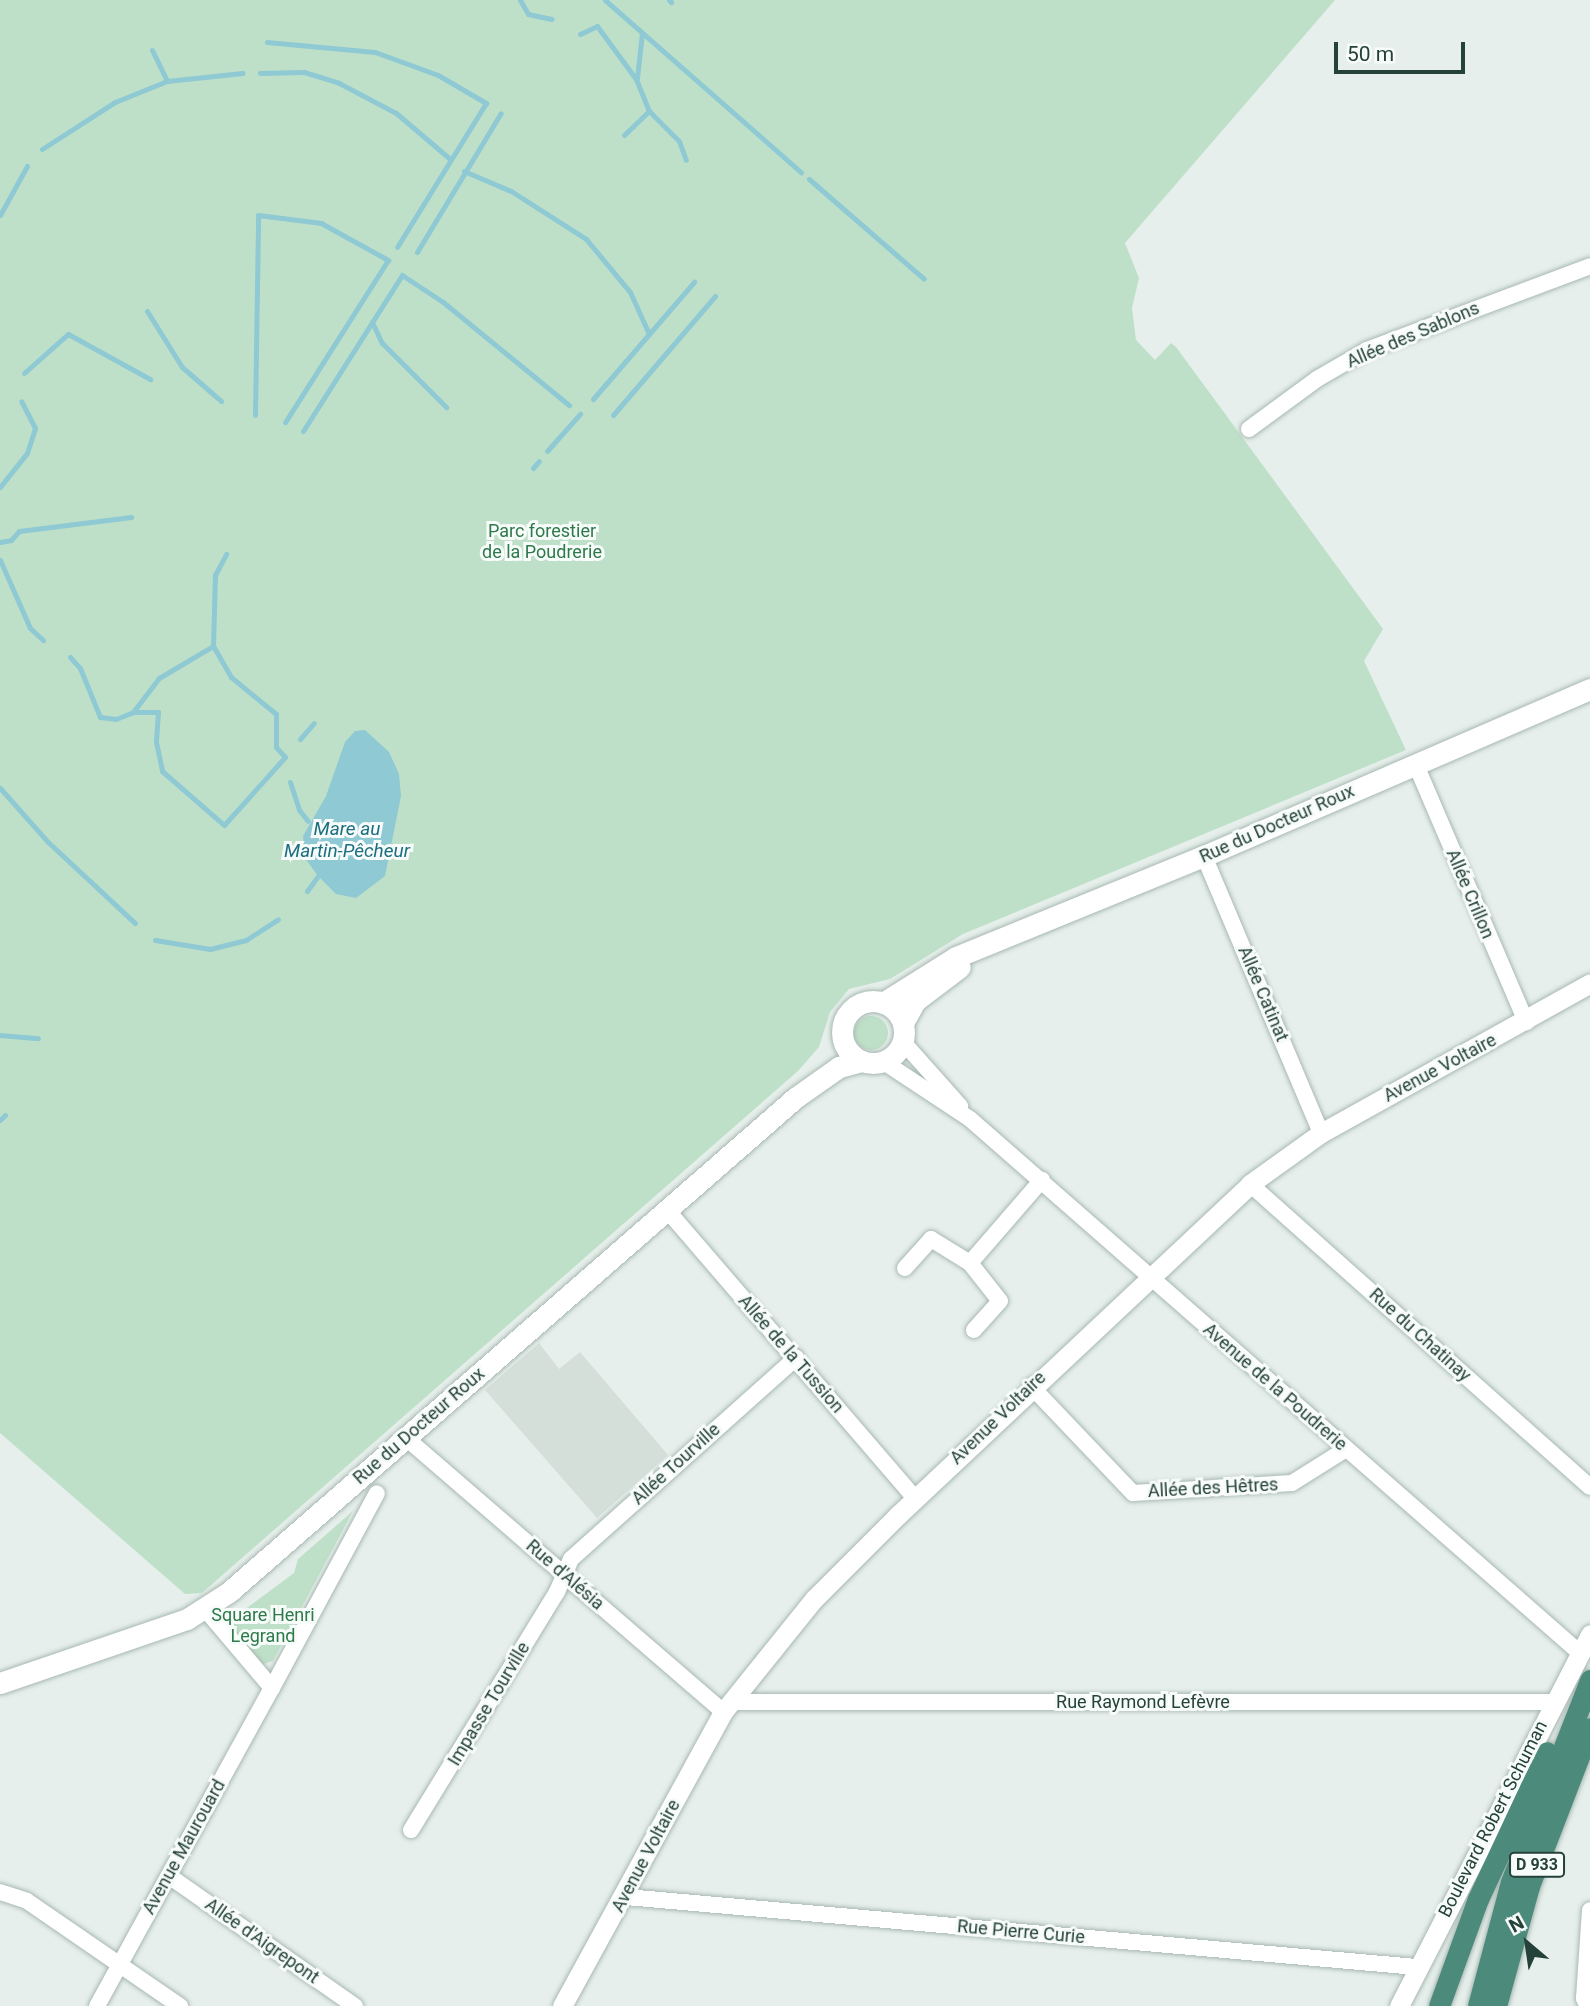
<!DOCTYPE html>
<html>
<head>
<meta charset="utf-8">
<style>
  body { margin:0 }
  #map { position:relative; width:1590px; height:2006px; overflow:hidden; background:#e6efeb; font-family:Roboto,sans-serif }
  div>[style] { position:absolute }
  .built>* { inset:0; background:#d4dfda }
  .green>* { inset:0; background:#bfe0c8 }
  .round { border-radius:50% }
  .water>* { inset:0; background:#8ec9d4 }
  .stream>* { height:5px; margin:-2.5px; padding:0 2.5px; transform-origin:2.5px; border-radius:2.5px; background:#8ec9d4 }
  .roads { filter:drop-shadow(0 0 2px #a8b8b2) drop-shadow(0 0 2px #a8b8b2) }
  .minor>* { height:16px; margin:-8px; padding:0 8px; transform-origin:8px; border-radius:8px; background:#fff }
  .tertiary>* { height:19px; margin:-9.5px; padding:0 9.5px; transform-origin:9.5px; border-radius:9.5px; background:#fff }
  .secondary>* { height:21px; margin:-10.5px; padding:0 10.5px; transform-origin:10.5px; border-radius:10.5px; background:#fff }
  .secondary>.ring { margin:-10.5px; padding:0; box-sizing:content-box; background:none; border:21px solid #fff; border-radius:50% }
  .trunk>* { height:21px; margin:-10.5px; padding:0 10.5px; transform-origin:10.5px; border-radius:10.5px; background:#4c8a7c }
  span { translate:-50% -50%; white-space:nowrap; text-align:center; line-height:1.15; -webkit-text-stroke:6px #f7fbf9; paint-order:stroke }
  .shield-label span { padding:2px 5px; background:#f7fbf9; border:2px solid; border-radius:5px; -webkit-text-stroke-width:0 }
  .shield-label { font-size:16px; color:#24423a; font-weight:700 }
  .street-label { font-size:18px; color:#24423a }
  .park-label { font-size:18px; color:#2d7a4b }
  .water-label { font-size:19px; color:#1c6f80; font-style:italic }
  .north { position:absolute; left:1492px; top:1908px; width:70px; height:70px; -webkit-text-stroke:5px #f7fbf9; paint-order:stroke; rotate:331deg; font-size:19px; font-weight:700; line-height:28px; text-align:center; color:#24423a }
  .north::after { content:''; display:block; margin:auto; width:24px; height:32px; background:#24423a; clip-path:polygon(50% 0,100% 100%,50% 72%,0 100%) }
  .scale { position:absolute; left:1334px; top:42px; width:131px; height:32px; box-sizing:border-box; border:4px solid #24423a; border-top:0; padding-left:9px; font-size:21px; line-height:24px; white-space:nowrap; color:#24423a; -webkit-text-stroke:5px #f7fbf9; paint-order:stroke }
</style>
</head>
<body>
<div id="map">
  <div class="built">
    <div style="clip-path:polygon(539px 1343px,559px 1369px,580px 1352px,668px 1455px,597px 1518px,485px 1390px)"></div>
  </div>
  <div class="green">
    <div style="clip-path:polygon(0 0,1335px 0,1125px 243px,1139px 278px,1132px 308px,1136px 340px,1155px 360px,1171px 343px,1176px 347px,1383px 629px,1364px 661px,1406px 750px,963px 934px,890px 979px,849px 989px,830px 1012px,819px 1047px,798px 1071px,202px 1593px,185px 1594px,0 1433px)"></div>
    <div class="round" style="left:854px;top:1016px;width:34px;height:34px"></div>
    <div style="clip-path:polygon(353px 1511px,273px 1661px,263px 1664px,228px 1622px,294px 1573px,298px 1559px)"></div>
  </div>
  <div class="water">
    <div style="clip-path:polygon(365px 730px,389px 752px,399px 774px,401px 796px,385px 876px,356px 898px,336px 894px,318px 876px,305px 858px,303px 836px,326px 796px,345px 742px,355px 731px)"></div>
  </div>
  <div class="stream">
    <div style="left:520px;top:0;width:16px;rotate:60deg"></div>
    <div style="left:528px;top:14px;width:24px;rotate:12deg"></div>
    <div style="left:605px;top:0;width:261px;rotate:41.3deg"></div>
    <div style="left:669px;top:0;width:3px;rotate:45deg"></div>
    <div style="left:580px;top:34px;width:19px;rotate:-25deg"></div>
    <div style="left:597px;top:26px;width:66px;rotate:53.7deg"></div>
    <div style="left:636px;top:79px;width:35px;rotate:68deg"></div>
    <div style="left:649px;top:111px;width:42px;rotate:45deg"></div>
    <div style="left:679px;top:141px;width:20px;rotate:70deg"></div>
    <div style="left:267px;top:42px;width:108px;rotate:5.3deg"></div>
    <div style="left:375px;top:52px;width:67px;rotate:20.1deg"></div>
    <div style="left:438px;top:75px;width:56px;rotate:30.3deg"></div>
    <div style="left:486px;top:103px;width:169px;rotate:121.7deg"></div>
    <div style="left:152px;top:50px;width:34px;rotate:64deg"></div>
    <div style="left:260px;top:73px;width:44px;rotate:-1.3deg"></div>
    <div style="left:304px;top:72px;width:37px;rotate:17deg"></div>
    <div style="left:339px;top:83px;width:64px;rotate:27.8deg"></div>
    <div style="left:396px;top:113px;width:71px;rotate:40.4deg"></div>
    <div style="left:637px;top:78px;width:45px;rotate:-83.7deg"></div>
    <div style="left:624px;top:135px;width:35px;rotate:-44deg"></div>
    <div style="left:42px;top:149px;width:87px;rotate:-32.8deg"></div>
    <div style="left:115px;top:102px;width:56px;rotate:-22deg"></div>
    <div style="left:167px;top:81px;width:76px;rotate:-6deg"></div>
    <div style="left:464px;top:171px;width:51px;rotate:23.1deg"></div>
    <div style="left:511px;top:191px;width:89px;rotate:32.6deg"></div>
    <div style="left:586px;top:239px;width:69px;rotate:50.3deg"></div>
    <div style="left:630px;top:292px;width:46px;rotate:65.7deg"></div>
    <div style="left:809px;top:179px;width:152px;rotate:41deg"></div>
    <div style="left:0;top:215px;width:56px;rotate:-61.1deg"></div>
    <div style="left:417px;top:252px;width:162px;rotate:-58.9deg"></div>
    <div style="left:147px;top:311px;width:66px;rotate:58deg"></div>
    <div style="left:182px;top:367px;width:52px;rotate:41.1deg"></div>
    <div style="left:372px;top:322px;width:23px;rotate:65deg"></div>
    <div style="left:382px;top:343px;width:91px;rotate:45deg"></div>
    <div style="left:24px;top:373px;width:59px;rotate:-41.6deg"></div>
    <div style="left:68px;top:334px;width:94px;rotate:28.8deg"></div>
    <div style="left:593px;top:399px;width:155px;rotate:-49.2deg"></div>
    <div style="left:255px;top:415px;width:200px;rotate:-89.1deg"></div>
    <div style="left:258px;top:215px;width:64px;rotate:7.2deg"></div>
    <div style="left:321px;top:223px;width:77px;rotate:28.9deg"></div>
    <div style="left:388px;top:260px;width:192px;rotate:122.4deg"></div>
    <div style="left:613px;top:415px;width:157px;rotate:-49.4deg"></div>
    <div style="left:303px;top:431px;width:185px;rotate:-57.6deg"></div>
    <div style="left:402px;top:275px;width:49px;rotate:33.4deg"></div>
    <div style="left:443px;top:302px;width:163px;rotate:39.3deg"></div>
    <div style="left:547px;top:451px;width:50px;rotate:-48.3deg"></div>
    <div style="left:533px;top:468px;width:9px;rotate:-49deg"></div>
    <div style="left:0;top:487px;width:43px;rotate:-51.5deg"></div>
    <div style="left:27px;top:453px;width:26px;rotate:-72deg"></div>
    <div style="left:35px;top:428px;width:30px;rotate:-117deg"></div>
    <div style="left:0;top:542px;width:11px;rotate:-10deg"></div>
    <div style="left:11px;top:540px;width:12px;rotate:-48deg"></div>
    <div style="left:19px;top:531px;width:113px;rotate:-7.1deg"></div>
    <div style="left:0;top:560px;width:74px;rotate:66.2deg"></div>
    <div style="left:30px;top:628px;width:18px;rotate:43deg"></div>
    <div style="left:70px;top:657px;width:15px;rotate:48deg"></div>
    <div style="left:80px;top:668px;width:53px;rotate:67.8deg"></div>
    <div style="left:100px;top:717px;width:16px;rotate:7deg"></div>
    <div style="left:116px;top:719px;width:18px;rotate:-22deg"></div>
    <div style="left:133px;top:712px;width:25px"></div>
    <div style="left:158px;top:712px;width:30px;rotate:94deg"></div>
    <div style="left:156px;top:742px;width:30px;rotate:78deg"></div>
    <div style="left:162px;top:771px;width:82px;rotate:41.1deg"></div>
    <div style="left:224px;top:825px;width:91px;rotate:-48.1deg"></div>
    <div style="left:285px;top:757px;width:13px;rotate:-132deg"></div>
    <div style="left:276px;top:747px;width:33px;rotate:-90deg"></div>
    <div style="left:276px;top:714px;width:58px;rotate:-140.6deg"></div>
    <div style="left:231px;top:677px;width:36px;rotate:-120deg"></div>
    <div style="left:213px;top:646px;width:71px;rotate:-88.4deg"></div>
    <div style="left:215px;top:575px;width:24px;rotate:-62deg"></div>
    <div style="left:133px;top:712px;width:43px;rotate:-52.6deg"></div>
    <div style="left:159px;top:678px;width:63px;rotate:-30.7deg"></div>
    <div style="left:300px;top:739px;width:21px;rotate:-49deg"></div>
    <div style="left:290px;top:782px;width:29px;rotate:72deg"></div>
    <div style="left:299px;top:810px;width:14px;rotate:51deg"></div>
    <div style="left:0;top:788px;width:72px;rotate:48.4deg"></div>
    <div style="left:48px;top:842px;width:119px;rotate:43deg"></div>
    <div style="left:307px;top:891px;width:19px;rotate:-54deg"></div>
    <div style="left:155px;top:940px;width:56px;rotate:9.3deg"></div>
    <div style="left:210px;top:949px;width:37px;rotate:-14deg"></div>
    <div style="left:246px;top:940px;width:38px;rotate:-33deg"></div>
    <div style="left:0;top:1035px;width:38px;rotate:5deg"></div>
    <div style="left:0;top:1120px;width:7px;rotate:-45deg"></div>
  </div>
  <div class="roads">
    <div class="minor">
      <div style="left:1249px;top:429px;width:84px;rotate:-36.3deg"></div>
      <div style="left:1317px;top:379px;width:58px;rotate:-30.1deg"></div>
      <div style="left:1367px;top:350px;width:238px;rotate:-20.6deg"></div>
      <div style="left:1416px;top:765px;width:280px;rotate:66.8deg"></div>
      <div style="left:1204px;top:856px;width:301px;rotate:67.1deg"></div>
      <div style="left:903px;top:1042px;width:86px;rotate:48.3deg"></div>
      <div style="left:884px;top:1062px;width:103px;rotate:33.5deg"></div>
      <div style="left:970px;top:1119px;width:811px;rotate:41.2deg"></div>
      <div style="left:1250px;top:1184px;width:455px;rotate:41.7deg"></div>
      <div style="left:667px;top:1210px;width:380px;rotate:49.3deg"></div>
      <div style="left:970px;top:1263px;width:110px;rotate:-49.1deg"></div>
      <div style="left:905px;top:1268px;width:39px;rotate:-48deg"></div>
      <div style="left:931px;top:1239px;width:46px;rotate:31.6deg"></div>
      <div style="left:970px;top:1263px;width:48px;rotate:51.7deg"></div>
      <div style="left:1000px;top:1301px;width:39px;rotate:132deg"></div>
      <div style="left:1031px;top:1386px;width:148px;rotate:46.4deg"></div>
      <div style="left:1133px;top:1493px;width:159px;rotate:-3.6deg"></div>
      <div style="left:1292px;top:1483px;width:64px;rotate:-32.2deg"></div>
      <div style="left:406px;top:1438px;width:419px;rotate:40.8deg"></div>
      <div style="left:272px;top:1688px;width:221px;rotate:-61.7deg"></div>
      <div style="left:732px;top:1702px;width:822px"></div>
      <div style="left:411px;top:1830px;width:279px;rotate:-58.5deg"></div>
      <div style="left:557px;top:1592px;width:36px;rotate:-67deg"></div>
      <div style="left:571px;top:1559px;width:302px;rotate:-41.8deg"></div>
      <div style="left:169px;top:1876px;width:227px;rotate:35deg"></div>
      <div style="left:0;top:1892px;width:28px;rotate:18deg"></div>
      <div style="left:27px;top:1901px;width:186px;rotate:34.5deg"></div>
      <div style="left:626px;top:1897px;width:794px;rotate:5.06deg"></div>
      <div style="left:97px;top:2006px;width:363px;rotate:-61.2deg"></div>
      <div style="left:272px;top:1688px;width:104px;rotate:-130.3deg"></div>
      <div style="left:1587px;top:2006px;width:9px;rotate:-111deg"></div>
      <div style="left:1584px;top:1998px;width:88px;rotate:-86.1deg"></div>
    </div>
    <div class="tertiary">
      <div style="left:562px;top:2006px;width:335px;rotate:-61.3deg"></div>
      <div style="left:723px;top:1712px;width:145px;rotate:-51.2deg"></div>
      <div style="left:814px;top:1599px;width:119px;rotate:-45deg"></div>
      <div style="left:898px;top:1515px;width:483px;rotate:-43.2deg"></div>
      <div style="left:1250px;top:1184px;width:87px;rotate:-35.7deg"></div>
      <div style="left:1321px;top:1133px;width:308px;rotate:-29.1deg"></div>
      <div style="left:1399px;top:2006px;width:418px;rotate:-62.8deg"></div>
    </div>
    <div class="secondary">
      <div class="ring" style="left:842px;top:1001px;width:41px;height:41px"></div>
      <div style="left:883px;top:1003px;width:86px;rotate:-32.2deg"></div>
      <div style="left:956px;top:957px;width:268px;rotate:-22.2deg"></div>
      <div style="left:1204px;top:856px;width:421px;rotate:-23.4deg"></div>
      <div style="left:903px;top:1023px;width:25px;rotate:-61deg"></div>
      <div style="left:915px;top:1001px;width:56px;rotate:-37.1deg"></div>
      <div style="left:0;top:1683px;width:198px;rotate:-18.9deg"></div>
      <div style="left:187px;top:1619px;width:50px;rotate:-32.7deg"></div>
      <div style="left:229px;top:1592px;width:751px;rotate:-41.11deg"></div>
      <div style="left:795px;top:1098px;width:54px;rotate:-35.2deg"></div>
      <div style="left:839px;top:1067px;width:23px;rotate:-15deg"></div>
    </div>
    <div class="trunk">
      <div style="left:1439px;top:2006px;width:114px;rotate:-70deg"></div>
      <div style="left:1478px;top:1899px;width:162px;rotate:-64.9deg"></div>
      <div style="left:1478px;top:2006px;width:128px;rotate:-75.1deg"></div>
      <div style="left:1511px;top:1882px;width:217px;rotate:-68.6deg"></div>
      <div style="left:1496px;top:2006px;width:124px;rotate:-74.6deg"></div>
      <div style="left:1529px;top:1886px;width:169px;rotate:-68.9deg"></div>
    </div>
  </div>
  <div class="shield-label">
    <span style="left:1537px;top:1865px">D 933</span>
  </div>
  <div class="street-label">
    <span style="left:1413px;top:335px;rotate:-23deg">Allée des Sablons</span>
    <span style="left:1277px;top:824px;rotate:-24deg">Rue du Docteur Roux</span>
    <span style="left:1470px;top:894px;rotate:67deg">Allée Crillon</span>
    <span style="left:1263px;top:994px;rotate:67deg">Allée Catinat</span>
    <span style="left:1440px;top:1068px;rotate:-28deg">Avenue Voltaire</span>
    <span style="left:1420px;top:1335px;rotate:42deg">Rue du Chatinay</span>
    <span style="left:791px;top:1354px;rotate:49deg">Allée de la Tussion</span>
    <span style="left:1275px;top:1387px;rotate:41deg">Avenue de la Poudrerie</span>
    <span style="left:998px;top:1418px;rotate:-44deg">Avenue Voltaire</span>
    <span style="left:419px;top:1426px;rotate:-41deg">Rue du Docteur Roux</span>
    <span style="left:676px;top:1464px;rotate:-42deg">Allée Tourville</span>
    <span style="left:1213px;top:1488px;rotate:-3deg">Allée des Hêtres</span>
    <span style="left:565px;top:1575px;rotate:41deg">Rue d'Alésia</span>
    <span style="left:1143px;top:1702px">Rue Raymond Lefèvre</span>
    <span style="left:489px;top:1704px;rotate:-59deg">Impasse Tourville</span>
    <span style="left:1493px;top:1819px;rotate:-63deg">Boulevard Robert Schuman</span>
    <span style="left:184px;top:1847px;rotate:-61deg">Avenue Maurouard</span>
    <span style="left:646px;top:1856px;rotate:-62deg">Avenue Voltaire</span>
    <span style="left:1021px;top:1932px;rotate:5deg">Rue Pierre Curie</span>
    <span style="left:262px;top:1941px;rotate:35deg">Allée d'Aigrepont</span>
  </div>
  <div class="park-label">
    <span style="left:542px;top:542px">Parc forestier<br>de la Poudrerie</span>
    <span style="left:263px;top:1626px">Square Henri<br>Legrand</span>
  </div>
  <div class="water-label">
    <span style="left:347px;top:840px">Mare au<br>Martin-Pêcheur</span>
  </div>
  <div class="north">N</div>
  <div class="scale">50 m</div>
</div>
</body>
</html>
